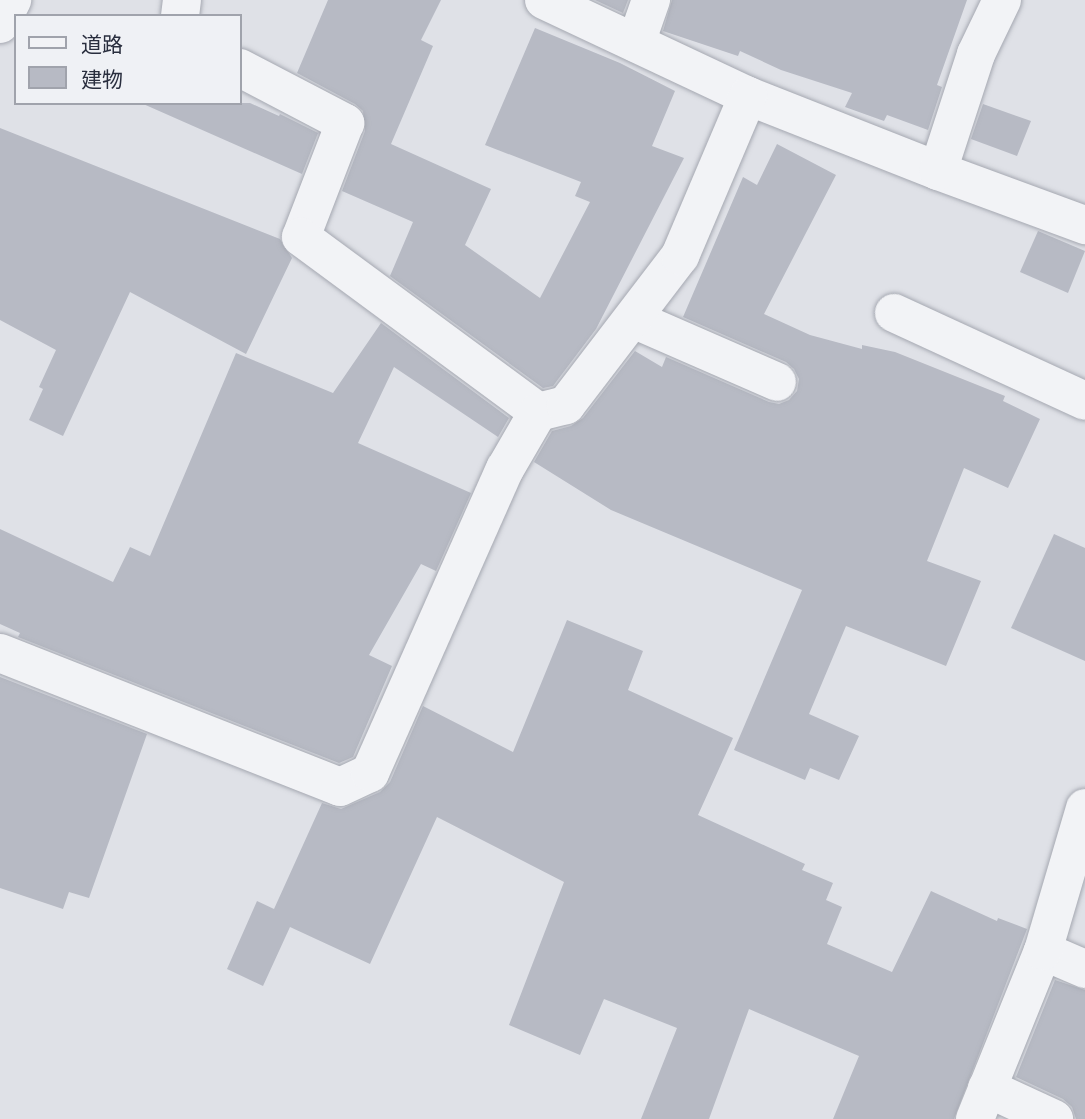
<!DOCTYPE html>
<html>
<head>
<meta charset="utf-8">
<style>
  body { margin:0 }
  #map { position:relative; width:1085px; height:1119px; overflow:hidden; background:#dfe1e7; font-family:Raleway,"Noto Sans JP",sans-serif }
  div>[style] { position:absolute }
  .building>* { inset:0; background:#b7bac4 }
  .roads { filter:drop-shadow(0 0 2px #a5a8b1) drop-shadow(0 0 2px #a5a8b1) }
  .street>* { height:38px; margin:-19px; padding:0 19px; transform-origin:19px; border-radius:19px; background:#f2f3f6 }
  span { translate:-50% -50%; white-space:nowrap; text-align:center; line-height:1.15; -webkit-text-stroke:7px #eff1f5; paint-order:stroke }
  .legend { position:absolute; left:14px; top:14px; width:228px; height:91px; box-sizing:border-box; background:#eff1f5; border:2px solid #a0a3ac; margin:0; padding:9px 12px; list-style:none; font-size:21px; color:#292e3e }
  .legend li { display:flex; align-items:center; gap:14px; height:35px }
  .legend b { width:35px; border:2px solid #a0a3ac }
</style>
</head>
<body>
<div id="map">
  <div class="building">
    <div style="clip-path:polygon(328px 0,441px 0,421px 40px,433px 46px,391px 144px,491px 189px,465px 245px,540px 298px,590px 202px,575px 196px,581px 182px,485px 145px,535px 28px,620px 63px,675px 91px,652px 146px,684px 158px,596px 329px,553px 386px,543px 388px,390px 276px,413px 222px,342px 191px,365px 131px,363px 111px,355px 104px,297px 73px)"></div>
    <div style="clip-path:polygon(595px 0,628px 0,623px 13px)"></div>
    <div style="clip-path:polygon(672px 0,967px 0,937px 85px,942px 87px,928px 130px,887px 115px,884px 121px,845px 107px,852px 93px,781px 70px,740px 51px,738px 56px,663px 31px)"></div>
    <div style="clip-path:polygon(141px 103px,250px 103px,279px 116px,280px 114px,318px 133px,302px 174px)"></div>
    <div style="clip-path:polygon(983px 104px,1031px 121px,1017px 156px,971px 139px)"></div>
    <div style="clip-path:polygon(0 128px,280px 239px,292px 258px,246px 354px,130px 292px,63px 436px,29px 420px,43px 389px,39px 387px,56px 350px,0 320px)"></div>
    <div style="clip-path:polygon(777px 144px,836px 175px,764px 314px,810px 335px,862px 349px,862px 345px,895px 352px,1005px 396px,1003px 401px,1040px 419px,1008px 488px,964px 468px,927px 561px,981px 581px,946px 666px,846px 626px,809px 714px,859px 736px,839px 780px,810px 768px,805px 780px,734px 750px,802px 590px,611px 510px,534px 462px,552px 431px,571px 426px,583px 418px,635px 351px,662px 367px,666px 357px,769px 402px,779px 404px,789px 400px,797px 391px,799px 379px,794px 369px,786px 362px,683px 317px,743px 177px,757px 185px)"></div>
    <div style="clip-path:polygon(1038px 231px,1085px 251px,1068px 293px,1020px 272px)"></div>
    <div style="clip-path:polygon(381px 323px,509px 418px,498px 437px,394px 367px,358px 443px,471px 493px,436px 571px,421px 564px,369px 655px,392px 666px,353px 757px,339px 763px,18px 637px,20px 633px,0 624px,0 529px,113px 582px,130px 547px,150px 556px,236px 353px,333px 393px)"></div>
    <div style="clip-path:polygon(1054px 534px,1085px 548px,1085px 661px,1011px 628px)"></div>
    <div style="clip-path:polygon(567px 620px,643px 651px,628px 690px,733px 738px,698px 815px,805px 864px,802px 870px,833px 883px,826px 900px,842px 907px,827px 944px,892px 972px,931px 891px,997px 921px,998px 918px,1027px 929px,954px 1119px,833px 1119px,859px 1056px,749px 1009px,709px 1119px,641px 1119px,677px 1028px,604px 999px,580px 1055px,509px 1025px,564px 882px,437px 817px,370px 964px,290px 927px,263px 986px,227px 969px,257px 901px,274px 909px,322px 803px,341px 809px,380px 792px,390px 782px,423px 706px,513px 752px)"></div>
    <div style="clip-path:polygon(0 677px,147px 734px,89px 898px,69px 892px,63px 909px,0 888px)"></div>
    <div style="clip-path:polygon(1055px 980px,1085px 990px,1085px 1119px,1076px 1119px,1072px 1107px,1063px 1099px,1016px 1077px)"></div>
  </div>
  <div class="roads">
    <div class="street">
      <div style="left:544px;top:0;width:225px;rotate:25.2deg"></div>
      <div style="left:748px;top:96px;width:204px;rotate:21.5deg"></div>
      <div style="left:938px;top:171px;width:157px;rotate:20.2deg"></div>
      <div style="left:180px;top:16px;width:16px;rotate:-83deg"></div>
      <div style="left:0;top:24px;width:27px;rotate:-63deg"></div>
      <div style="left:636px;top:43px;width:46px;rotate:-70.8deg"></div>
      <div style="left:240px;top:68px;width:119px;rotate:27.6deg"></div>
      <div style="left:345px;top:123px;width:122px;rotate:111.1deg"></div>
      <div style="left:301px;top:237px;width:295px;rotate:36.4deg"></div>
      <div style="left:938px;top:171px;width:123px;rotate:-72deg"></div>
      <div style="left:976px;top:54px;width:60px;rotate:-64.3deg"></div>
      <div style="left:894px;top:313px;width:210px;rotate:24.7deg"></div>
      <div style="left:633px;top:319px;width:157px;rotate:23.6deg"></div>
      <div style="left:0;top:653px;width:365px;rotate:21.5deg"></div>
      <div style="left:340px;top:787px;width:33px;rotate:-25deg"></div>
      <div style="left:370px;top:773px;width:333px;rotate:-66.1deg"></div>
      <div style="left:505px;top:469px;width:66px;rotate:-59.9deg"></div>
      <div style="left:538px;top:412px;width:29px;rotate:-14deg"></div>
      <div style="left:566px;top:405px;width:188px;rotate:-52.6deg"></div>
      <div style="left:680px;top:256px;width:174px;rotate:-67deg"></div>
      <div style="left:1043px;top:951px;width:46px;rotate:23.2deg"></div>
      <div style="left:987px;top:1088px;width:74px;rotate:24.8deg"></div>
      <div style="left:975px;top:1119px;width:181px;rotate:-68deg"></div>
      <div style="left:1043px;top:951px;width:149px;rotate:-73.6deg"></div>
    </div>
  </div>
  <ul class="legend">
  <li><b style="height:9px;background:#f2f3f6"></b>道路</li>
  <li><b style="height:19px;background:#b7bac4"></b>建物</li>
  </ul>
</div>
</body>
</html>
